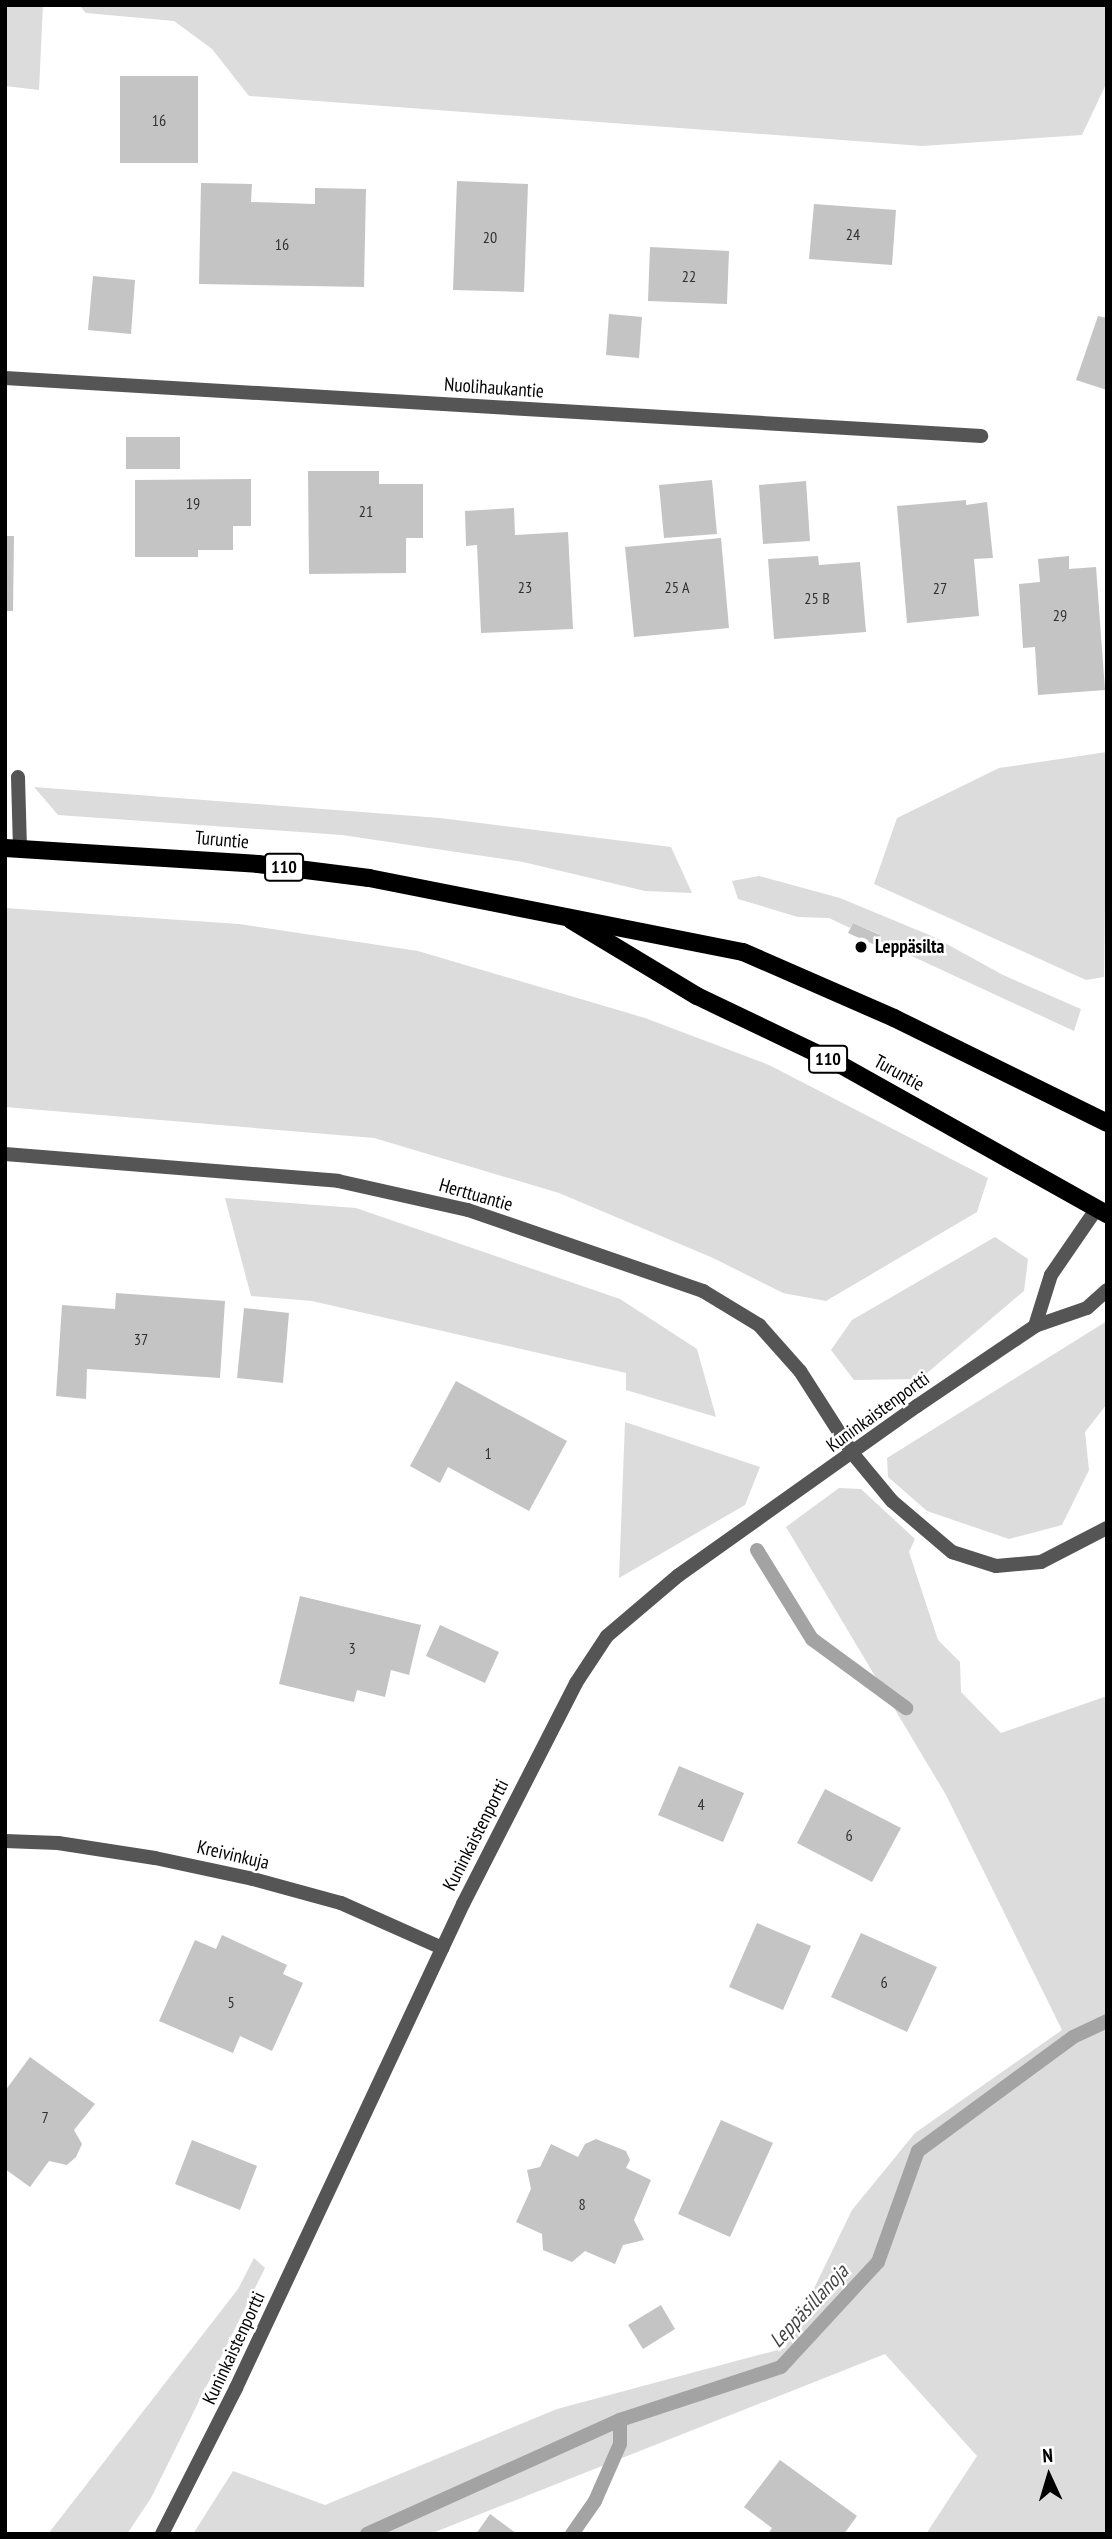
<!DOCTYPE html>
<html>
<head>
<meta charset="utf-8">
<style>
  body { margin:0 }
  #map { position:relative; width:1112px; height:2539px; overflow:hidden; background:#fff; font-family:"PT Sans Narrow",sans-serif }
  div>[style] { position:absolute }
  .green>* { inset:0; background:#dcdcdc }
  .stream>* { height:14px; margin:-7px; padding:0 7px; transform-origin:7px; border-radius:7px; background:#a3a3a3 }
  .building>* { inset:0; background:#c4c4c4 }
  .lane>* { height:14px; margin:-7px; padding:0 7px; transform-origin:7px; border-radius:7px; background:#555 }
  .street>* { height:14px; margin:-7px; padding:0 7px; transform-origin:7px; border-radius:7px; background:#555 }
  .primary>* { height:18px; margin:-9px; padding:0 9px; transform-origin:9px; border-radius:9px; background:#000 }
  .dots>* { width:19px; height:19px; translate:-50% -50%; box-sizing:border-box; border:4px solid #fff; border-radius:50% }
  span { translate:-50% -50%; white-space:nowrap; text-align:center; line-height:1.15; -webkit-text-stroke:5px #fff; paint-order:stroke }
  .number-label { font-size:16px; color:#313131 }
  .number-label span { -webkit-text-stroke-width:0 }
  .shield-label span { padding:2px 5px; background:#fff; border:2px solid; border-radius:5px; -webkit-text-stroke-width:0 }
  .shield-label { font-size:18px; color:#000; font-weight:700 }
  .street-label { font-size:19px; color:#000 }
  .poi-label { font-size:19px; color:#000; font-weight:700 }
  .left { translate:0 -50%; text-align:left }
  .water-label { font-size:21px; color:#444; font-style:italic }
  .frame { position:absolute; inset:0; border:7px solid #000; pointer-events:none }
  .north { position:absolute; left:1014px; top:2441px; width:70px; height:70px; -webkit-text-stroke:5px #fff; paint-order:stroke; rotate:356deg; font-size:19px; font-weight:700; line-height:28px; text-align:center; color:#000 }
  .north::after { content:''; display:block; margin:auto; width:24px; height:32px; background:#000; clip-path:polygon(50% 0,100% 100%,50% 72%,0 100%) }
</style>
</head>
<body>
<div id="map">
  <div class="green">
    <div style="clip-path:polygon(5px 5px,43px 5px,39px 90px,5px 86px)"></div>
    <div style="clip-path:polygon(79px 5px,1107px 5px,1107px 82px,1082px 135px,922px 146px,249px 96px,212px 49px,174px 21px,86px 13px)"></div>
    <div style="clip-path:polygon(1107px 752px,1104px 977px,1086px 980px,874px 884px,897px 818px,999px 768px)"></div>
    <div style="clip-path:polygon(34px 787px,440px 818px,671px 847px,692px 893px,645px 891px,523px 862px,342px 835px,58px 815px)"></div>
    <div style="clip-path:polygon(759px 876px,840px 898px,934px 937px,1003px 975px,1081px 1009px,1074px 1031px,877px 940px,879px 934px,853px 923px,850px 928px,829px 918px,798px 917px,738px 899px,732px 881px)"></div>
    <div style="clip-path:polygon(5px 908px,239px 924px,418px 951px,645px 1018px,769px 1065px,988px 1178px,977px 1212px,826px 1301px,783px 1293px,713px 1258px,559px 1193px,374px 1138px,5px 1107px)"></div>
    <div style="clip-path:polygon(225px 1198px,356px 1208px,620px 1299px,697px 1349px,716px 1417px,626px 1390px,626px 1373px,312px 1301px,251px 1296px)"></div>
    <div style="clip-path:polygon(995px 1237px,1028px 1259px,1024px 1291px,920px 1379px,854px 1380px,831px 1350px,852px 1320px)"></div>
    <div style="clip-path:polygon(1107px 1321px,1107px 1404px,1085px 1432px,1089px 1470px,1062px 1525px,1009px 1539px,927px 1511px,888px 1477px,887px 1458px)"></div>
    <div style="clip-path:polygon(625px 1422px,760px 1467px,745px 1505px,619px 1578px)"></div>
    <div style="clip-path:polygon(839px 1488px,861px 1489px,915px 1539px,909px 1552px,938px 1640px,960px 1662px,961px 1692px,1001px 1733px,1107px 1696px,1107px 2534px,926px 2534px,977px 2456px,885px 2354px,430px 2534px,193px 2534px,233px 2471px,325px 2505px,557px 2409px,785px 2348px,852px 2210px,915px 2133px,1062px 2030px,946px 1795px,786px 1527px)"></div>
    <div style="clip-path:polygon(254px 2258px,265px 2268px,151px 2498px,127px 2534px,48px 2534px,238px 2289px)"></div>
  </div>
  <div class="stream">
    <div style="left:757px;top:1550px;width:105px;rotate:58.3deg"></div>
    <div style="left:812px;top:1639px;width:117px;rotate:36.3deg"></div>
    <div style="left:367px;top:2534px;width:277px;rotate:-24.3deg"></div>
    <div style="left:620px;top:2420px;width:169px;rotate:-18.2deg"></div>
    <div style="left:781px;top:2367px;width:143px;rotate:-47.3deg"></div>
    <div style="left:878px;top:2262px;width:118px;rotate:-70.2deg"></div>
    <div style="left:918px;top:2151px;width:192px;rotate:-36.3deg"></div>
    <div style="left:1073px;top:2037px;width:38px;rotate:-25deg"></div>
    <div style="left:572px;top:2534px;width:40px;rotate:-55.1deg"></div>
    <div style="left:595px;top:2501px;width:62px;rotate:-66.3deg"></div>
    <div style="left:620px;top:2444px;width:24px;rotate:-90deg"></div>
  </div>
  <div class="building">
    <div style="clip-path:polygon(120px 76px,198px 76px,198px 163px,120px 163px)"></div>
    <div style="clip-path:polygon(457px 181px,528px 184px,524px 292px,453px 290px)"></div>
    <div style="clip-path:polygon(201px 183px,252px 184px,251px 202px,315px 204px,315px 188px,366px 189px,364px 287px,199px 284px)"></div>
    <div style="clip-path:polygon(814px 204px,896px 210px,892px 265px,809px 259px)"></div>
    <div style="clip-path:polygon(650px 247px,729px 251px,727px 304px,648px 301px)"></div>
    <div style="clip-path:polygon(93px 276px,135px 280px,131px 334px,88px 330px)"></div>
    <div style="clip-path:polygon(609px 314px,642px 317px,639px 358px,606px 355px)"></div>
    <div style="clip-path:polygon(1098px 316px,1107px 318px,1107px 390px,1076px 380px)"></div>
    <div style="clip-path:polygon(126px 437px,180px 437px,180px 469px,126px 469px)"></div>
    <div style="clip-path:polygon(308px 471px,379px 471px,379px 484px,423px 484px,423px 538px,406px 538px,406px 573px,309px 574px)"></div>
    <div style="clip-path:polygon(251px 479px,251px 526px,233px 526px,233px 550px,198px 550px,198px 557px,135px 557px,135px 480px)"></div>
    <div style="clip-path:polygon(712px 480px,717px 534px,664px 538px,659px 485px)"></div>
    <div style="clip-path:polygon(806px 481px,810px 541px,763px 544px,759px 485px)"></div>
    <div style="clip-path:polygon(966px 500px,966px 505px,987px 502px,993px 558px,974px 559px,979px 616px,907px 623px,897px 506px)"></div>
    <div style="clip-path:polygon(514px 508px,515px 535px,568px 532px,573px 629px,481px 633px,477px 545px,466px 546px,465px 511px)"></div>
    <div style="clip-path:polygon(5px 536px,14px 536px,13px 611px,5px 611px)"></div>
    <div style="clip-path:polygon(721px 538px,729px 628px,634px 637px,625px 547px)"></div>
    <div style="clip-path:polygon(818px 556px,819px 565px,860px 562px,866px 632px,774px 639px,768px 559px)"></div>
    <div style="clip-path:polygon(1069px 556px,1069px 569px,1096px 567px,1105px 690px,1038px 695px,1035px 647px,1023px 648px,1019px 584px,1040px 582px,1038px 559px)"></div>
    <div style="clip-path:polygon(853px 923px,880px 935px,875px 945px,848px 933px)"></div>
    <div style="clip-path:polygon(116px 1293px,225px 1301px,220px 1378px,87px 1369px,86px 1399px,56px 1396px,62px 1305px,115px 1309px)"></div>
    <div style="clip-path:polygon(244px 1308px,289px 1313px,283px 1383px,237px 1378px)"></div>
    <div style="clip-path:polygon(456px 1381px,567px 1441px,529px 1511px,448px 1467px,440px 1483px,410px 1466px)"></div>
    <div style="clip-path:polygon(300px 1596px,421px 1625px,409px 1675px,391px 1670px,385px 1697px,357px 1690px,354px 1702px,279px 1684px)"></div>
    <div style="clip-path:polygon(440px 1625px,499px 1652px,485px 1683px,426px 1656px)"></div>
    <div style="clip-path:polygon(679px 1766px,744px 1793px,723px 1842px,658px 1815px)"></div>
    <div style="clip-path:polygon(825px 1789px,901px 1828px,872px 1882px,797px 1843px)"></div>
    <div style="clip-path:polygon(757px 1923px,811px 1946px,783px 2010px,729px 1987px)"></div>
    <div style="clip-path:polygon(861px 1933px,937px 1967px,907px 2032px,831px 1997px)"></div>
    <div style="clip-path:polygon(222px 1935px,287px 1965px,283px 1974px,303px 1983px,272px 2051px,240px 2036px,233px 2053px,159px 2021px,195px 1940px,216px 1949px)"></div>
    <div style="clip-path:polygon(30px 2057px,95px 2104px,74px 2130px,82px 2144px,76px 2157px,67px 2165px,49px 2161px,30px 2187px,5px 2169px,5px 2091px)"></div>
    <div style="clip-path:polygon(721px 2120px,773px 2143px,730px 2237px,678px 2214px)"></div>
    <div style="clip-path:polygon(596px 2139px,626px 2151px,630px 2160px,626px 2168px,651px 2180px,634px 2220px,644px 2240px,623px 2245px,615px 2264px,585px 2251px,572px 2262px,543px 2250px,542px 2234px,516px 2222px,531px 2189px,527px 2170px,540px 2167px,551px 2144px,578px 2157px,585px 2144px)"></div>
    <div style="clip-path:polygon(192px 2140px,257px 2166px,240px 2210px,175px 2184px)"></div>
    <div style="clip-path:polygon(661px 2305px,675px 2329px,643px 2349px,628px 2325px)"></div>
    <div style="clip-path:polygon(780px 2460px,857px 2516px,844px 2534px,768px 2534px,772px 2528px,744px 2507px)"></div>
    <div style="clip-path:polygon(490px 2514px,517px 2534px,476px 2534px)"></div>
  </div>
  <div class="lane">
    <div style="left:18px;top:777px;width:72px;rotate:88.4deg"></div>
    <div style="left:853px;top:1454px;width:61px;rotate:50.3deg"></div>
    <div style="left:892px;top:1501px;width:79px;rotate:40.4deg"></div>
    <div style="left:952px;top:1552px;width:46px;rotate:17.7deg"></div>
    <div style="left:996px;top:1566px;width:45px;rotate:-5.1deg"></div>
    <div style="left:1041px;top:1562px;width:74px;rotate:-27.3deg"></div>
  </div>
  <div class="street">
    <div style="left:5px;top:378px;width:978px;rotate:3.4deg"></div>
    <div style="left:5px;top:1154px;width:334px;rotate:4.6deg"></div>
    <div style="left:338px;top:1181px;width:133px;rotate:12.6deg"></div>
    <div style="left:468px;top:1210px;width:249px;rotate:19deg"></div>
    <div style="left:703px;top:1291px;width:66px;rotate:31.3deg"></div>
    <div style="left:759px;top:1325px;width:62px;rotate:48.3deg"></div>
    <div style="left:800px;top:1371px;width:98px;rotate:57.4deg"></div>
    <div style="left:1035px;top:1326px;width:53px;rotate:-72.6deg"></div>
    <div style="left:1051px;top:1275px;width:81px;rotate:-55.5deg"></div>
    <div style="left:5px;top:1841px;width:53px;rotate:2.2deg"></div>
    <div style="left:58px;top:1843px;width:98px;rotate:8.8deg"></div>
    <div style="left:155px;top:1858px;width:100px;rotate:12.1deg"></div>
    <div style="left:253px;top:1879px;width:91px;rotate:15.3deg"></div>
    <div style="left:341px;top:1903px;width:111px;rotate:24deg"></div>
    <div style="left:162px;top:2534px;width:164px;rotate:-63.1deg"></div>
    <div style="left:236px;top:2388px;width:535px;rotate:-64.87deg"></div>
    <div style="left:463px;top:1904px;width:248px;rotate:-62.9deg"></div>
    <div style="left:576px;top:1683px;width:56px;rotate:-56.6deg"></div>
    <div style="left:607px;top:1636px;width:94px;rotate:-40.3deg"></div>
    <div style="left:679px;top:1575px;width:292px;rotate:-35.4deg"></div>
    <div style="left:917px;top:1406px;width:143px;rotate:-34.1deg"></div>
    <div style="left:1035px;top:1326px;width:55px;rotate:-19.1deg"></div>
    <div style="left:1087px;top:1308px;width:27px;rotate:-42deg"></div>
  </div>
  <div class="primary">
    <div style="left:5px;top:848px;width:254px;rotate:3.6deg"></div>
    <div style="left:258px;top:864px;width:112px;rotate:7.2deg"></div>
    <div style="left:369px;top:878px;width:381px;rotate:11.2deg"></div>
    <div style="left:743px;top:952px;width:165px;rotate:23.6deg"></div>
    <div style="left:894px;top:1018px;width:237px;rotate:26.2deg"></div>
    <div style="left:571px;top:920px;width:147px;rotate:31.1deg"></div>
    <div style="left:697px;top:996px;width:160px;rotate:25.6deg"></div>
    <div style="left:841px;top:1065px;width:305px;rotate:29.3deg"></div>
  </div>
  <div class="dots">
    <div style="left:861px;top:947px;background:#000"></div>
  </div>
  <div class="number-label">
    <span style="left:159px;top:120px">16</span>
    <span style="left:853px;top:234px">24</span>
    <span style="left:490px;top:237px">20</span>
    <span style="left:282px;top:244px">16</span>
    <span style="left:689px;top:276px">22</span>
    <span style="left:193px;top:503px">19</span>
    <span style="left:366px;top:511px">21</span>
    <span style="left:525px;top:587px">23</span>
    <span style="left:677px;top:587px">25 A</span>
    <span style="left:940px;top:588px">27</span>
    <span style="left:817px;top:598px">25 B</span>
    <span style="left:1060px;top:615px">29</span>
    <span style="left:141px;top:1339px">37</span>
    <span style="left:488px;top:1453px">1</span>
    <span style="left:352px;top:1648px">3</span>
    <span style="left:701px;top:1804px">4</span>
    <span style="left:849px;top:1835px">6</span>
    <span style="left:884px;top:1982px">6</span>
    <span style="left:231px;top:2002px">5</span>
    <span style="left:45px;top:2117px">7</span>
    <span style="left:582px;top:2204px">8</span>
  </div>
  <div class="shield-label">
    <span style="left:284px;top:867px">110</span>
    <span style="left:828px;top:1059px">110</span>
  </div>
  <div class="street-label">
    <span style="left:494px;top:388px;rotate:4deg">Nuolihaukantie</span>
    <span style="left:222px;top:840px;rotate:5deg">Turuntie</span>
    <span style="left:899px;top:1073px;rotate:29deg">Turuntie</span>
    <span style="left:476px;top:1195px;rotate:16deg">Herttuantie</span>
    <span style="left:878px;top:1412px;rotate:-36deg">Kuninkaistenportti</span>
    <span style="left:476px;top:1835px;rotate:-63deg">Kuninkaistenportti</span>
    <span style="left:233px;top:1855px;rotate:13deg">Kreivinkuja</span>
    <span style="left:234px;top:2348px;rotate:-65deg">Kuninkaistenportti</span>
  </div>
  <div class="poi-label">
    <span class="left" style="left:875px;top:947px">Leppäsilta</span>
  </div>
  <div class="water-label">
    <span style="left:809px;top:2306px;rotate:-47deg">Leppäsillanoja</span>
  </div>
  <div class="frame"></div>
  <div class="north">N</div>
</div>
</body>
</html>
